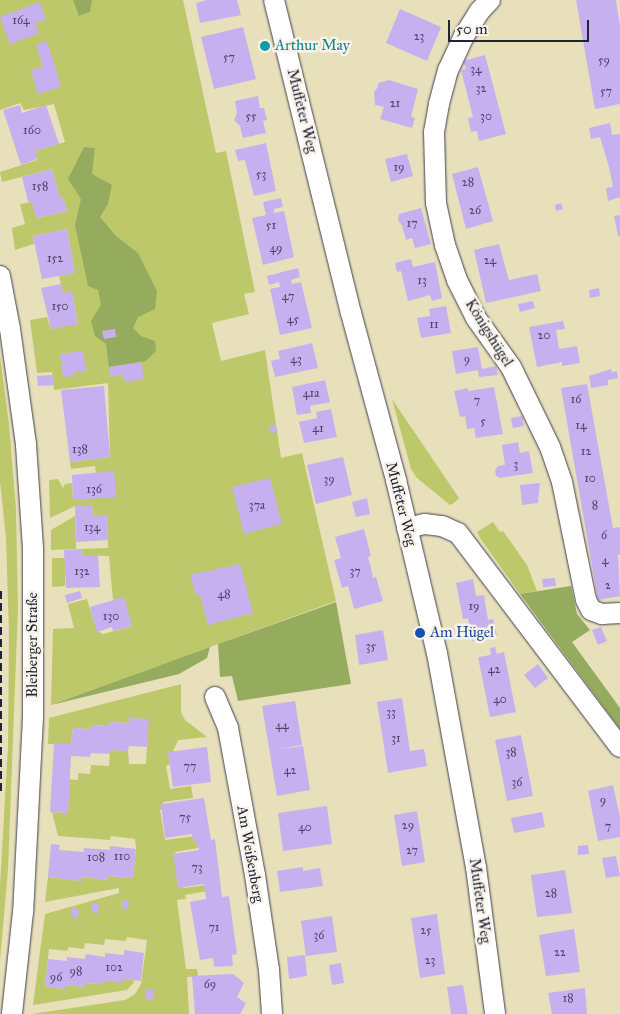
<!DOCTYPE html>
<html>
<head>
<meta charset="utf-8">
<style>
  body { margin:0 }
  #map { position:relative; width:620px; height:1014px; overflow:hidden; background:#e8e0bb; font-family:"IM FELL Great Primer",serif }
  div>[style] { position:absolute }
  .green>* { inset:0; background:#bcc86a }
  .forest>* { inset:0; background:#95ac5e }
  .building>* { inset:0; background:#c7b0f0 }
  .roads { filter:drop-shadow(0 0 1px #403e4e) drop-shadow(0 0 1px #403e4e) }
  .minor>* { height:20px; margin:-10px; padding:0 10px; transform-origin:10px; border-radius:10px; background:#fff }
  .rail>* { height:4px; margin-top:-2px; transform-origin:0; background:repeating-linear-gradient(90deg,#22223b 0 8px,transparent 0 12px) }
  .dots>* { width:14px; height:14px; translate:-50% -50%; box-sizing:border-box; border:2px solid #f7f3e8; border-radius:50% }
  span { translate:-50% -50%; white-space:nowrap; text-align:center; line-height:1.15; -webkit-text-stroke:5px #f7f3e8; paint-order:stroke }
  .number-label { font-size:12px; color:#4b4668 }
  .number-label span { -webkit-text-stroke-width:0 }
  .culture-label { font-size:15px; color:#0d838f }
  .left { translate:0 -50%; text-align:left }
  .street-label { font-size:15px; color:#22223b }
  .transit-label { font-size:15px; color:#164399 }
  .scale { position:absolute; left:448px; top:20px; width:141px; height:22px; box-sizing:border-box; border:2px solid #22223b; border-top:0; padding-left:6px; font-size:15px; line-height:18px; white-space:nowrap; color:#22223b; -webkit-text-stroke:4px #f7f3e8; paint-order:stroke }
</style>
</head>
<body>
<div id="map">
  <div class="green">
    <div style="clip-path:polygon(0 0,183px 0,216px 153px,226px 151px,255px 292px,244px 294px,249px 314px,212px 323px,221px 361px,265px 350px,281px 458px,302px 453px,336px 601px,51px 705px,53px 629px,74px 628px,68px 604px,87px 599px,97px 631px,103px 634px,132px 626px,124px 598px,113px 600px,109px 556px,82px 555px,81px 549px,108px 548px,107px 515px,93px 515px,92px 506px,75px 506px,50px 518px,49px 480px,58px 479px,63px 488px,65px 484px,72px 483px,73px 499px,96px 473px,95px 466px,71px 469px,70px 462px,110px 457px,108px 383px,54px 390px,52px 372px,37px 373px,30px 320px,47px 317px,51px 329px,78px 323px,72px 292px,63px 293px,59px 276px,75px 273px,67px 229px,33px 236px,34px 244px,15px 250px,12px 228px,25px 224px,20px 204px,32px 202px,37px 218px,67px 211px,63px 198px,60px 198px,52px 169px,2px 182px,0 172px,37px 160px,35px 151px,65px 142px,54px 104px,24px 110px,20px 103px,0 110px)"></div>
    <div style="clip-path:polygon(0 356px,9px 424px,16px 509px,18px 608px,8px 869px,0 961px,0 886px,8px 747px,9px 633px,6px 538px,0 481px)"></div>
    <div style="clip-path:polygon(392px 399px,459px 498px,454px 503px,450px 505px,417px 478px,411px 469px)"></div>
    <div style="clip-path:polygon(75px 516px,76px 549px,51px 550px,51px 530px)"></div>
    <div style="clip-path:polygon(493px 522px,500px 532px,503px 531px,527px 565px,537px 591px,520px 594px,480px 538px,477px 532px)"></div>
    <div style="clip-path:polygon(52px 558px,65px 558px,65px 586px,52px 587px)"></div>
    <div style="clip-path:polygon(181px 684px,181px 712px,185px 720px,207px 737px,178px 740px,172px 754px,174px 763px,166px 766px,170px 789px,191px 786px,193px 798px,163px 802px,164px 809px,160px 810px,165px 840px,196px 836px,198px 848px,175px 852px,183px 888px,206px 885px,207px 891px,185px 895px,186px 899px,177px 900px,186px 969px,197px 969px,198px 976px,187px 977px,189px 1014px,32px 1014px,125px 1000px,135px 994px,141px 984px,147px 940px,127px 937px,126px 941px,105px 939px,104px 945px,85px 943px,84px 949px,69px 947px,67px 951px,49px 949px,45px 986px,64px 989px,65px 985px,84px 987px,85px 983px,102px 984px,104px 981px,123px 979px,133px 980px,134px 982px,127px 990px,33px 1005px,45px 914px,119px 893px,119px 888px,45px 902px,48px 877px,82px 881px,82px 877px,108px 880px,108px 876px,133px 878px,136px 849px,135px 839px,111px 836px,110px 840px,58px 836px,52px 812px,68px 813px,69px 779px,78px 780px,78px 773px,90px 774px,91px 765px,109px 766px,110px 750px,128px 751px,129px 764px,146px 764px,147px 747px,148px 719px,129px 718px,129px 723px,110px 722px,109px 726px,91px 725px,90px 729px,73px 728px,71px 744px,48px 744px,49px 718px)"></div>
  </div>
  <div class="forest">
    <div style="clip-path:polygon(73px 0,92px 0,90px 12px,79px 16px)"></div>
    <div style="clip-path:polygon(84px 147px,95px 148px,92px 174px,112px 185px,108px 204px,100px 217px,116px 236px,138px 253px,157px 291px,155px 309px,138px 317px,133px 328px,141px 336px,155px 341px,156px 351px,146px 361px,109px 367px,106px 344px,95px 336px,91px 321px,101px 305px,98px 290px,88px 286px,75px 225px,81px 199px,68px 179px)"></div>
    <div style="clip-path:polygon(571px 586px,577px 614px,590px 630px,572px 642px,620px 708px,620px 729px,520px 594px)"></div>
    <div style="clip-path:polygon(336px 602px,351px 684px,238px 701px,232px 676px,220px 677px,218px 644px)"></div>
    <div style="clip-path:polygon(210px 647px,207px 658px,179px 674px,51px 705px)"></div>
  </div>
  <div class="building">
    <div style="clip-path:polygon(207px 0,237px 0,241px 15px,200px 23px,196px 3px)"></div>
    <div style="clip-path:polygon(576px 0,616px 0,620px 26px,620px 104px,595px 109px)"></div>
    <div style="clip-path:polygon(40px 2px,46px 19px,35px 23px,39px 33px,10px 44px,0 17px)"></div>
    <div style="clip-path:polygon(400px 9px,441px 27px,427px 61px,386px 43px)"></div>
    <div style="clip-path:polygon(243px 27px,256px 79px,214px 89px,201px 37px)"></div>
    <div style="clip-path:polygon(47px 41px,61px 87px,38px 94px,31px 70px,43px 67px,36px 45px)"></div>
    <div style="clip-path:polygon(485px 55px,506px 134px,479px 141px,477px 131px,471px 132px,468px 118px,473px 117px,461px 70px,466px 69px,463px 61px)"></div>
    <div style="clip-path:polygon(389px 80px,418px 89px,411px 117px,415px 118px,412px 128px,380px 119px,384px 107px,375px 105px,374px 92px,378px 87px,378px 83px)"></div>
    <div style="clip-path:polygon(258px 96px,260px 108px,264px 108px,267px 120px,263px 121px,266px 133px,243px 138px,240px 126px,234px 120px,237px 113px,235px 101px)"></div>
    <div style="clip-path:polygon(20px 105px,22px 113px,46px 105px,59px 144px,35px 151px,37px 159px,21px 165px,3px 110px)"></div>
    <div style="clip-path:polygon(610px 123px,612px 135px,620px 134px,620px 197px,608px 201px,606px 188px,613px 187px,609px 167px,600px 137px,591px 139px,589px 128px)"></div>
    <div style="clip-path:polygon(266px 143px,276px 191px,254px 196px,245px 160px,238px 161px,235px 150px)"></div>
    <div style="clip-path:polygon(407px 154px,413px 176px,391px 182px,385px 159px)"></div>
    <div style="clip-path:polygon(478px 167px,493px 221px,466px 229px,452px 174px)"></div>
    <div style="clip-path:polygon(52px 169px,60px 198px,63px 197px,67px 211px,36px 218px,32px 202px,28px 202px,22px 177px)"></div>
    <div style="clip-path:polygon(281px 198px,283px 207px,274px 209px,274px 213px,284px 211px,294px 257px,263px 265px,252px 218px,266px 215px,263px 202px)"></div>
    <div style="clip-path:polygon(561px 203px,563px 209px,556px 211px,555px 205px)"></div>
    <div style="clip-path:polygon(421px 208px,431px 244px,415px 248px,412px 238px,406px 240px,402px 226px,398px 220px,399px 214px)"></div>
    <div style="clip-path:polygon(620px 215px,620px 236px,618px 236px,614px 216px)"></div>
    <div style="clip-path:polygon(67px 229px,75px 273px,42px 279px,33px 236px)"></div>
    <div style="clip-path:polygon(499px 244px,509px 280px,537px 274px,541px 291px,486px 303px,474px 250px)"></div>
    <div style="clip-path:polygon(411px 259px,413px 267px,435px 262px,442px 298px,432px 301px,430px 295px,408px 301px,401px 271px,397px 272px,395px 263px)"></div>
    <div style="clip-path:polygon(298px 268px,300px 277px,291px 280px,292px 284px,301px 282px,312px 328px,280px 335px,270px 289px,280px 287px,279px 282px,269px 285px,267px 276px)"></div>
    <div style="clip-path:polygon(61px 284px,63px 293px,72px 291px,78px 324px,51px 329px,41px 288px)"></div>
    <div style="clip-path:polygon(599px 288px,600px 296px,590px 298px,589px 290px)"></div>
    <div style="clip-path:polygon(533px 301px,535px 308px,520px 312px,518px 304px)"></div>
    <div style="clip-path:polygon(446px 306px,451px 333px,421px 338px,417px 318px,430px 316px,429px 309px)"></div>
    <div style="clip-path:polygon(563px 321px,565px 329px,556px 330px,559px 349px,577px 346px,580px 363px,562px 366px,562px 362px,537px 367px,529px 327px)"></div>
    <div style="clip-path:polygon(115px 329px,116px 337px,104px 339px,102px 331px)"></div>
    <div style="clip-path:polygon(312px 343px,318px 368px,275px 377px,271px 361px,280px 359px,278px 351px)"></div>
    <div style="clip-path:polygon(478px 347px,482px 369px,496px 366px,498px 375px,479px 377px,478px 370px,456px 374px,452px 351px)"></div>
    <div style="clip-path:polygon(83px 351px,86px 371px,74px 372px,75px 376px,63px 377px,60px 354px)"></div>
    <div style="clip-path:polygon(141px 362px,144px 379px,125px 382px,123px 375px,110px 377px,109px 367px)"></div>
    <div style="clip-path:polygon(611px 369px,612px 372px,617px 371px,618px 378px,608px 380px,608px 385px,591px 388px,589px 376px)"></div>
    <div style="clip-path:polygon(52px 375px,54px 385px,38px 386px,37px 376px)"></div>
    <div style="clip-path:polygon(325px 380px,330px 402px,310px 406px,311px 413px,297px 415px,292px 387px)"></div>
    <div style="clip-path:polygon(587px 384px,613px 528px,620px 527px,620px 555px,618px 555px,620px 596px,598px 600px,561px 388px)"></div>
    <div style="clip-path:polygon(104px 386px,110px 457px,70px 462px,61px 390px)"></div>
    <div style="clip-path:polygon(494px 387px,503px 434px,476px 438px,474px 428px,467px 429px,465px 416px,460px 417px,454px 391px,468px 388px,468px 391px)"></div>
    <div style="clip-path:polygon(331px 409px,337px 437px,304px 443px,299px 422px,317px 418px,316px 412px)"></div>
    <div style="clip-path:polygon(522px 416px,524px 426px,513px 428px,511px 418px)"></div>
    <div style="clip-path:polygon(275px 424px,278px 430px,272px 434px,268px 427px)"></div>
    <div style="clip-path:polygon(518px 442px,520px 453px,529px 451px,533px 473px,500px 478px,496px 476px,495px 470px,498px 466px,505px 465px,502px 445px)"></div>
    <div style="clip-path:polygon(343px 457px,352px 495px,316px 504px,307px 465px)"></div>
    <div style="clip-path:polygon(114px 471px,116px 497px,73px 500px,72px 475px)"></div>
    <div style="clip-path:polygon(270px 478px,282px 524px,244px 534px,232px 487px)"></div>
    <div style="clip-path:polygon(540px 483px,538px 503px,522px 505px,520px 485px)"></div>
    <div style="clip-path:polygon(367px 498px,370px 514px,356px 517px,352px 502px)"></div>
    <div style="clip-path:polygon(92px 505px,93px 515px,107px 515px,108px 540px,76px 542px,75px 506px)"></div>
    <div style="clip-path:polygon(364px 529px,371px 556px,368px 557px,371px 568px,373px 578px,376px 577px,383px 601px,354px 609px,348px 586px,342px 588px,334px 560px,341px 558px,335px 537px)"></div>
    <div style="clip-path:polygon(81px 549px,82px 555px,98px 555px,100px 587px,66px 588px,64px 550px)"></div>
    <div style="clip-path:polygon(240px 564px,253px 613px,208px 625px,200px 594px,196px 596px,190px 575px)"></div>
    <div style="clip-path:polygon(555px 578px,556px 586px,543px 587px,542px 579px)"></div>
    <div style="clip-path:polygon(473px 579px,476px 596px,484px 595px,488px 620px,493px 619px,497px 636px,472px 641px,468px 618px,463px 619px,456px 583px)"></div>
    <div style="clip-path:polygon(80px 591px,82px 598px,67px 603px,65px 595px)"></div>
    <div style="clip-path:polygon(124px 597px,132px 626px,113px 631px,112px 627px,97px 632px,90px 607px)"></div>
    <div style="clip-path:polygon(601px 627px,607px 641px,598px 645px,592px 630px)"></div>
    <div style="clip-path:polygon(383px 630px,388px 660px,359px 665px,355px 635px)"></div>
    <div style="clip-path:polygon(495px 647px,497px 654px,504px 652px,516px 712px,490px 717px,478px 657px,491px 655px,490px 648px)"></div>
    <div style="clip-path:polygon(538px 664px,548px 678px,535px 688px,524px 675px)"></div>
    <div style="clip-path:polygon(402px 698px,410px 751px,424px 749px,427px 766px,388px 773px,377px 702px)"></div>
    <div style="clip-path:polygon(295px 701px,302px 745px,273px 750px,303px 746px,310px 790px,277px 796px,262px 706px)"></div>
    <div style="clip-path:polygon(129px 718px,149px 719px,147px 747px,129px 746px,128px 751px,110px 750px,110px 754px,91px 753px,90px 757px,71px 756px,68px 813px,50px 812px,54px 743px,71px 744px,73px 728px,90px 729px,91px 725px,109px 726px,110px 722px,129px 723px)"></div>
    <div style="clip-path:polygon(521px 735px,533px 796px,507px 801px,495px 740px)"></div>
    <div style="clip-path:polygon(207px 747px,211px 782px,173px 787px,168px 752px)"></div>
    <div style="clip-path:polygon(613px 785px,620px 817px,620px 837px,598px 841px,588px 791px)"></div>
    <div style="clip-path:polygon(204px 798px,211px 840px,215px 839px,222px 897px,229px 896px,237px 954px,232px 955px,233px 966px,214px 967px,213px 958px,200px 960px,190px 902px,206px 899px,204px 884px,178px 888px,173px 854px,199px 850px,197px 842px,193px 842px,192px 834px,165px 838px,161px 804px)"></div>
    <div style="clip-path:polygon(327px 806px,332px 844px,283px 851px,278px 813px)"></div>
    <div style="clip-path:polygon(417px 811px,425px 862px,402px 866px,394px 815px)"></div>
    <div style="clip-path:polygon(542px 812px,545px 827px,514px 833px,511px 818px)"></div>
    <div style="clip-path:polygon(51px 844px,60px 845px,59px 850px,84px 852px,84px 848px,110px 850px,110px 846px,136px 849px,133px 878px,108px 876px,108px 880px,82px 877px,82px 881px,48px 877px)"></div>
    <div style="clip-path:polygon(588px 845px,589px 854px,578px 855px,578px 846px)"></div>
    <div style="clip-path:polygon(616px 856px,620px 876px,606px 878px,602px 858px)"></div>
    <div style="clip-path:polygon(303px 867px,303px 871px,320px 868px,323px 886px,280px 892px,277px 871px)"></div>
    <div style="clip-path:polygon(565px 870px,572px 913px,537px 917px,531px 875px)"></div>
    <div style="clip-path:polygon(123px 900px,129px 901px,128px 909px,121px 908px)"></div>
    <div style="clip-path:polygon(92px 903px,99px 904px,98px 913px,91px 912px)"></div>
    <div style="clip-path:polygon(72px 908px,79px 909px,78px 918px,71px 917px)"></div>
    <div style="clip-path:polygon(437px 914px,445px 974px,420px 978px,411px 918px)"></div>
    <div style="clip-path:polygon(332px 916px,337px 952px,306px 956px,301px 921px)"></div>
    <div style="clip-path:polygon(574px 929px,580px 972px,546px 976px,539px 935px)"></div>
    <div style="clip-path:polygon(124px 950px,144px 953px,141px 981px,123px 979px,122px 983px,104px 981px,103px 984px,85px 983px,84px 987px,65px 985px,65px 989px,45px 986px,48px 959px,67px 961px,67px 957px,85px 959px,86px 954px,105px 957px,105px 953px,124px 955px)"></div>
    <div style="clip-path:polygon(305px 955px,307px 976px,289px 979px,287px 957px)"></div>
    <div style="clip-path:polygon(341px 963px,344px 983px,332px 985px,329px 965px)"></div>
    <div style="clip-path:polygon(233px 974px,244px 983px,237px 997px,246px 1003px,240px 1014px,195px 1014px,192px 976px)"></div>
    <div style="clip-path:polygon(463px 985px,468px 1014px,451px 1014px,447px 987px)"></div>
    <div style="clip-path:polygon(585px 988px,587px 1014px,552px 1014px,548px 993px)"></div>
    <div style="clip-path:polygon(154px 989px,154px 999px,146px 1000px,145px 990px)"></div>
  </div>
  <div class="roads">
    <div class="minor">
      <div style="left:274px;top:0;width:322px;rotate:76.2deg"></div>
      <div style="left:351px;top:313px;width:173px;rotate:74.9deg"></div>
      <div style="left:396px;top:480px;width:178px;rotate:76.7deg"></div>
      <div style="left:437px;top:653px;width:218px;rotate:79.7deg"></div>
      <div style="left:476px;top:867px;width:148px;rotate:82.6deg"></div>
      <div style="left:490px;top:0;width:16px;rotate:133deg"></div>
      <div style="left:479px;top:12px;width:28px;rotate:122deg"></div>
      <div style="left:464px;top:36px;width:38px;rotate:115deg"></div>
      <div style="left:448px;top:70px;width:35px;rotate:105deg"></div>
      <div style="left:439px;top:104px;width:28px;rotate:100deg"></div>
      <div style="left:434px;top:132px;width:71px;rotate:88.4deg"></div>
      <div style="left:436px;top:203px;width:43px;rotate:77.9deg"></div>
      <div style="left:445px;top:245px;width:37px;rotate:71deg"></div>
      <div style="left:457px;top:280px;width:42px;rotate:63.4deg"></div>
      <div style="left:476px;top:318px;width:60px;rotate:54.5deg"></div>
      <div style="left:511px;top:367px;width:89px;rotate:64deg"></div>
      <div style="left:550px;top:447px;width:37px;rotate:71deg"></div>
      <div style="left:562px;top:482px;width:120px;rotate:78.5deg"></div>
      <div style="left:586px;top:600px;width:11px;rotate:63deg"></div>
      <div style="left:591px;top:610px;width:12px;rotate:20deg"></div>
      <div style="left:602px;top:614px;width:18px;rotate:-3deg"></div>
      <div style="left:0;top:276px;width:54px;rotate:79.3deg"></div>
      <div style="left:10px;top:329px;width:117px;rotate:82.1deg"></div>
      <div style="left:26px;top:445px;width:104px;rotate:86.1deg"></div>
      <div style="left:33px;top:549px;width:168px;rotate:90deg"></div>
      <div style="left:33px;top:717px;width:195px;rotate:92.9deg"></div>
      <div style="left:23px;top:912px;width:103px;rotate:96.2deg"></div>
      <div style="left:407px;top:528px;width:18px;rotate:-13deg"></div>
      <div style="left:425px;top:524px;width:17px;rotate:7deg"></div>
      <div style="left:442px;top:526px;width:17px;rotate:24deg"></div>
      <div style="left:458px;top:533px;width:268px;rotate:52.9deg"></div>
      <div style="left:215px;top:697px;width:34px;rotate:67deg"></div>
      <div style="left:228px;top:728px;width:149px;rotate:79.6deg"></div>
      <div style="left:255px;top:875px;width:96px;rotate:81.6deg"></div>
      <div style="left:269px;top:970px;width:44px;rotate:86.1deg"></div>
    </div>
  </div>
  <div class="rail">
    <div style="left:0;top:591px;width:204px;rotate:90deg"></div>
  </div>
  <div class="dots">
    <div style="left:265px;top:46px;background:#0f9aa8"></div>
    <div style="left:420px;top:633px;background:#1a4fb4"></div>
  </div>
  <div class="number-label">
    <span style="left:21px;top:21px">164</span>
    <span style="left:419px;top:37px">23</span>
    <span style="left:229px;top:58px">57</span>
    <span style="left:604px;top:61px">59</span>
    <span style="left:476px;top:70px">34</span>
    <span style="left:481px;top:89px">32</span>
    <span style="left:606px;top:92px">57</span>
    <span style="left:395px;top:104px">21</span>
    <span style="left:251px;top:117px">55</span>
    <span style="left:486px;top:117px">30</span>
    <span style="left:32px;top:131px">160</span>
    <span style="left:399px;top:168px">19</span>
    <span style="left:261px;top:175px">53</span>
    <span style="left:468px;top:183px">28</span>
    <span style="left:40px;top:187px">158</span>
    <span style="left:475px;top:211px">26</span>
    <span style="left:412px;top:224px">17</span>
    <span style="left:271px;top:226px">51</span>
    <span style="left:276px;top:249px">49</span>
    <span style="left:55px;top:259px">152</span>
    <span style="left:490px;top:261px">24</span>
    <span style="left:422px;top:281px">13</span>
    <span style="left:288px;top:297px">47</span>
    <span style="left:60px;top:307px">150</span>
    <span style="left:293px;top:320px">45</span>
    <span style="left:434px;top:325px">11</span>
    <span style="left:544px;top:336px">20</span>
    <span style="left:296px;top:360px">43</span>
    <span style="left:467px;top:360px">9</span>
    <span style="left:311px;top:394px">41a</span>
    <span style="left:576px;top:400px">16</span>
    <span style="left:477px;top:401px">7</span>
    <span style="left:483px;top:422px">5</span>
    <span style="left:581px;top:426px">14</span>
    <span style="left:318px;top:429px">41</span>
    <span style="left:80px;top:450px">138</span>
    <span style="left:586px;top:452px">12</span>
    <span style="left:516px;top:465px">3</span>
    <span style="left:590px;top:479px">10</span>
    <span style="left:329px;top:480px">39</span>
    <span style="left:94px;top:490px">136</span>
    <span style="left:257px;top:506px">37a</span>
    <span style="left:595px;top:506px">8</span>
    <span style="left:92px;top:528px">134</span>
    <span style="left:604px;top:536px">6</span>
    <span style="left:605px;top:561px">4</span>
    <span style="left:82px;top:572px">132</span>
    <span style="left:355px;top:572px">37</span>
    <span style="left:608px;top:586px">2</span>
    <span style="left:224px;top:595px">48</span>
    <span style="left:474px;top:607px">19</span>
    <span style="left:111px;top:617px">130</span>
    <span style="left:371px;top:647px">35</span>
    <span style="left:494px;top:670px">42</span>
    <span style="left:500px;top:700px">40</span>
    <span style="left:391px;top:713px">33</span>
    <span style="left:282px;top:726px">44</span>
    <span style="left:396px;top:739px">31</span>
    <span style="left:511px;top:753px">38</span>
    <span style="left:190px;top:767px">77</span>
    <span style="left:290px;top:771px">42</span>
    <span style="left:517px;top:783px">36</span>
    <span style="left:603px;top:801px">9</span>
    <span style="left:185px;top:818px">75</span>
    <span style="left:408px;top:826px">29</span>
    <span style="left:608px;top:827px">7</span>
    <span style="left:305px;top:828px">40</span>
    <span style="left:412px;top:851px">27</span>
    <span style="left:122px;top:857px">110</span>
    <span style="left:96px;top:858px">108</span>
    <span style="left:197px;top:868px">73</span>
    <span style="left:551px;top:894px">28</span>
    <span style="left:214px;top:928px">71</span>
    <span style="left:426px;top:931px">25</span>
    <span style="left:319px;top:936px">36</span>
    <span style="left:560px;top:953px">22</span>
    <span style="left:430px;top:961px">23</span>
    <span style="left:114px;top:968px">102</span>
    <span style="left:76px;top:972px">98</span>
    <span style="left:56px;top:978px">96</span>
    <span style="left:210px;top:985px">69</span>
    <span style="left:568px;top:999px">18</span>
  </div>
  <div class="culture-label">
    <span class="left" style="left:275px;top:46px">Arthur May</span>
  </div>
  <div class="street-label">
    <span style="left:302px;top:111px;rotate:76deg">Muffeter Weg</span>
    <span style="left:489px;top:333px;rotate:58deg">Königshügel</span>
    <span style="left:401px;top:504px;rotate:76deg">Muffeter Weg</span>
    <span style="left:33px;top:645px;rotate:-90deg">Bleiberger Straße</span>
    <span style="left:250px;top:854px;rotate:80deg">Am Weißenberg</span>
    <span style="left:480px;top:901px;rotate:82deg">Muffeter Weg</span>
  </div>
  <div class="transit-label">
    <span class="left" style="left:430px;top:633px">Am Hügel</span>
  </div>
  <div class="scale">50 m</div>
</div>
</body>
</html>
